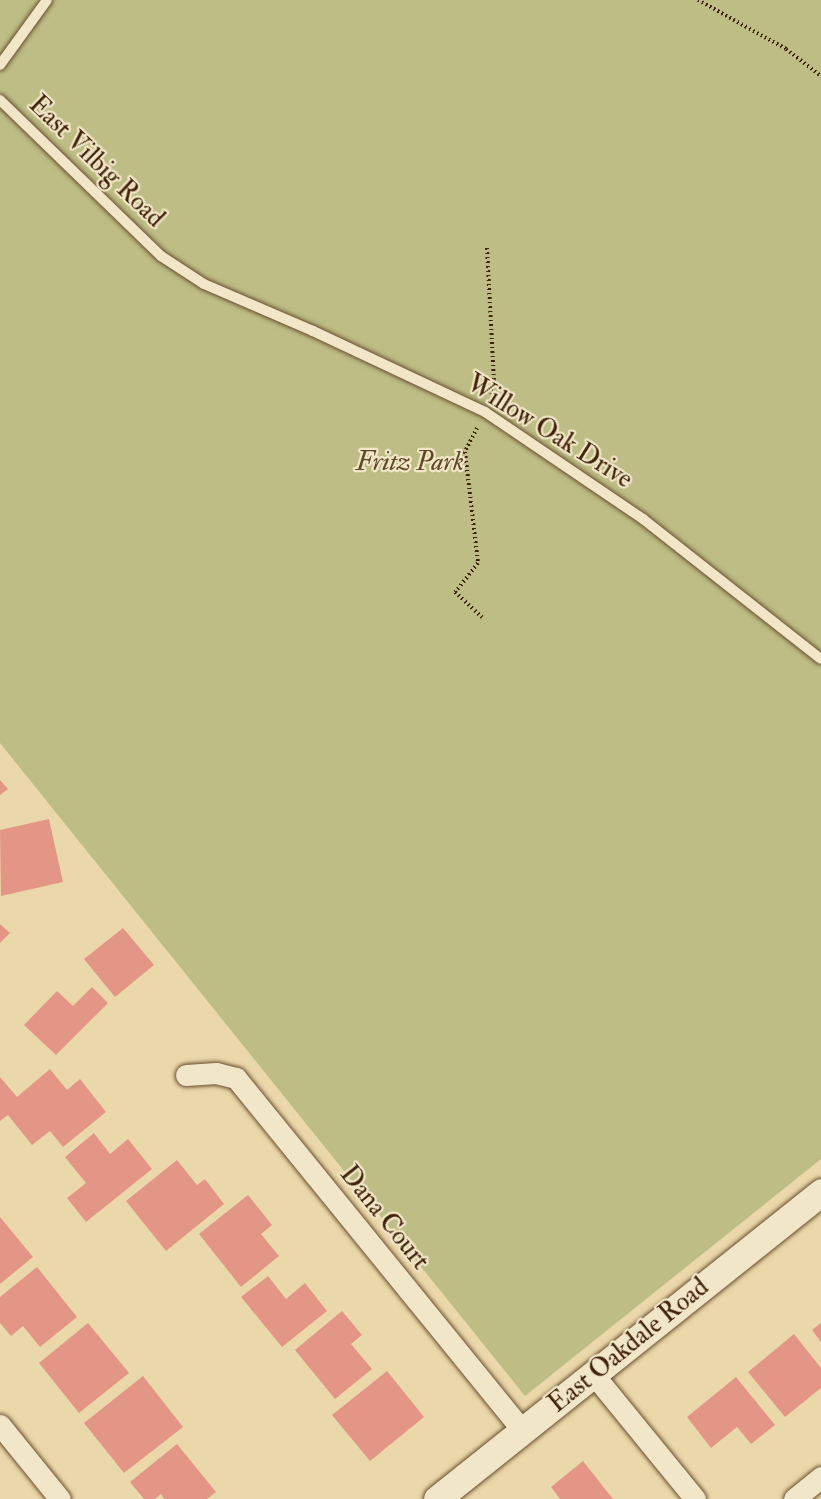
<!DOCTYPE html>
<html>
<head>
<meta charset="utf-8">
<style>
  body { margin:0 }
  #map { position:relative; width:821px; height:1499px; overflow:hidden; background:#ebd8aa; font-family:"IM FELL Double Pica",serif }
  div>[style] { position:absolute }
  .green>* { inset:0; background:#bdbd85 }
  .building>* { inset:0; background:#e39686 }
  .path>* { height:4px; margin-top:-2px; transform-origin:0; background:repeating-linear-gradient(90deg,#3e2106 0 1.5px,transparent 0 4.5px) }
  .roads { filter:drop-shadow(0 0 2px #694f2f) drop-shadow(0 0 2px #694f2f) }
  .service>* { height:10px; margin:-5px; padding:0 5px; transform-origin:5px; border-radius:5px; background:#f2e6c8 }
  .minor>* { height:21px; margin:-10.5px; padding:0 10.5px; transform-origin:10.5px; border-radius:10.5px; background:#f2e6c8 }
  .tertiary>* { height:27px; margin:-13.5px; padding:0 13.5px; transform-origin:13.5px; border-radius:13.5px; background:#f2e6c8 }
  span { translate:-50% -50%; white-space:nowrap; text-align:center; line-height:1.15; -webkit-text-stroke:4.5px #f2e6c8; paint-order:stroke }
  .street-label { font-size:26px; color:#3e2106 }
  .park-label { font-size:26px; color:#5e4826; font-style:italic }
</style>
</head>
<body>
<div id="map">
  <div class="green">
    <div style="clip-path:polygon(0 0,821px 0,821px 1159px,525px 1396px,0 743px)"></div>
  </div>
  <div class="building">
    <div style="clip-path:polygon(0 780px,8px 789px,0 795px)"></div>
    <div style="clip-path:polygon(49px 819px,63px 882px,1px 896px,0 830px)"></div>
    <div style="clip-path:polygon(0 924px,10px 933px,0 943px)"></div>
    <div style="clip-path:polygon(123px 928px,154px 965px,115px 997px,84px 959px)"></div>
    <div style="clip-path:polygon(92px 987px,108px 1003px,56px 1055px,24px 1025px,57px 991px,73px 1006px)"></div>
    <div style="clip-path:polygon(50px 1069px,67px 1090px,80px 1079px,106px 1112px,63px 1147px,50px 1131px,32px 1145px,8px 1115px,0 1121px,0 1077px,17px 1097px)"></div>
    <div style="clip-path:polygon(94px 1133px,110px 1154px,128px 1139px,152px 1169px,86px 1222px,67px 1198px,86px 1183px,65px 1157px)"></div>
    <div style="clip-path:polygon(177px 1160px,197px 1185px,205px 1179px,224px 1204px,166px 1251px,126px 1201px)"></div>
    <div style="clip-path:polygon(248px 1195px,272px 1225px,261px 1234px,279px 1256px,241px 1287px,199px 1234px)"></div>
    <div style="clip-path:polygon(0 1217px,33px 1257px,0 1284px)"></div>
    <div style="clip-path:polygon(37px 1267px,77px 1317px,40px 1347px,23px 1326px,11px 1336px,0 1323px,0 1297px)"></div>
    <div style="clip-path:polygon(268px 1276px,286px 1299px,305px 1283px,327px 1311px,282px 1347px,241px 1297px)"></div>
    <div style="clip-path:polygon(342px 1311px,362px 1335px,351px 1344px,372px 1369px,335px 1399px,295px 1350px)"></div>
    <div style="clip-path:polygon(88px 1323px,129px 1373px,79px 1413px,39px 1363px)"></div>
    <div style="clip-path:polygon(821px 1323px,821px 1342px,812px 1330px)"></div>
    <div style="clip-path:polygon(794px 1334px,821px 1368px,821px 1388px,785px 1417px,748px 1372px)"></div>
    <div style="clip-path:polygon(387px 1371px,424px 1417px,370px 1461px,332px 1415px)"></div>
    <div style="clip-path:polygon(143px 1376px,183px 1427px,124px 1473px,84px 1423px)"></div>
    <div style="clip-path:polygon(736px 1377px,775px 1425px,751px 1444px,737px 1427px,711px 1448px,687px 1417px)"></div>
    <div style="clip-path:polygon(177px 1444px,216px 1492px,207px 1499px,164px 1499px,161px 1494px,155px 1499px,144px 1499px,130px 1482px)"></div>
    <div style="clip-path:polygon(583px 1461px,613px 1499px,560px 1499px,551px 1487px)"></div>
  </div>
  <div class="path">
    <div style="left:698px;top:0;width:101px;rotate:29.1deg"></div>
    <div style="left:786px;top:49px;width:44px;rotate:37.6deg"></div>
    <div style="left:487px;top:248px;width:132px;rotate:87deg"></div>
    <div style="left:494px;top:380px;width:14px;rotate:107deg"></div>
    <div style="left:477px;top:428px;width:27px;rotate:117deg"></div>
    <div style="left:465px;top:452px;width:112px;rotate:83.3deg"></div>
    <div style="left:478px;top:563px;width:37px;rotate:128deg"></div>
    <div style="left:455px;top:592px;width:37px;rotate:43deg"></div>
  </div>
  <div class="roads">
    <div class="service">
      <div style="left:0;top:65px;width:80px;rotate:-54.1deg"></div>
      <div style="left:0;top:100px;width:224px;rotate:44.1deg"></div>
      <div style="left:161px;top:256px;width:51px;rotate:33.1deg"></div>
      <div style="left:204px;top:284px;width:119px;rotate:23.3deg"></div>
      <div style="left:313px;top:331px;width:190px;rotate:25.2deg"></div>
      <div style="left:485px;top:412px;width:191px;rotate:34.1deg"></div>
      <div style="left:643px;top:519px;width:226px;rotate:38.2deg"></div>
    </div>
    <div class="minor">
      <div style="left:186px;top:1075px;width:30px;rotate:-4deg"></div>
      <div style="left:216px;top:1073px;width:21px;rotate:14deg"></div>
      <div style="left:236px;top:1078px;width:455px;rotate:50.9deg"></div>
      <div style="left:594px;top:1375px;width:160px;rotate:50.8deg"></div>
      <div style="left:0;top:1425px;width:95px;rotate:51deg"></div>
      <div style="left:794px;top:1499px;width:35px;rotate:-39deg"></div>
    </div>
    <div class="tertiary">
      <div style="left:437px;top:1499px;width:492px;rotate:-38.6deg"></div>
    </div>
  </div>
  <div class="street-label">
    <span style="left:96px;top:162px;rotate:44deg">East Vilbig Road</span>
    <span style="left:549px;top:432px;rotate:32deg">Willow Oak Drive</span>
    <span style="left:384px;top:1218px;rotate:51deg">Dana Court</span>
    <span style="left:629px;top:1346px;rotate:-39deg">East Oakdale Road</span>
  </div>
  <div class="park-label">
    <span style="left:410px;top:463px">Fritz Park</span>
  </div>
</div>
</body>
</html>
